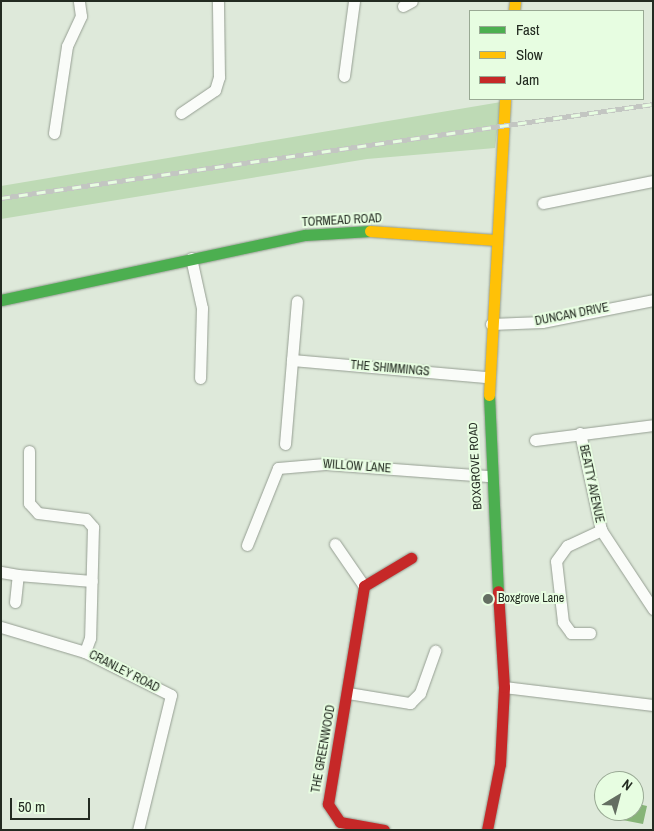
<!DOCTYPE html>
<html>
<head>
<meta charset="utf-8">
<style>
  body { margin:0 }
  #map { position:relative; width:654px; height:831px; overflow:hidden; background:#dee9da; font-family:"Archivo Narrow",sans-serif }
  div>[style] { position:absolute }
  .green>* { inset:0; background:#bedab5 }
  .water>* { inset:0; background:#86b477 }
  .roads { filter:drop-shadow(0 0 1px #959e92) drop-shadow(0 0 1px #959e92) }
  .street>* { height:11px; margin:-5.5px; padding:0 5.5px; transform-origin:5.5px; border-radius:5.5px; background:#fafcf9 }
  .fast>* { height:11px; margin:-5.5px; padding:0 5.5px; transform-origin:5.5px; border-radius:5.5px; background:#4caf50 }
  .slow>* { height:11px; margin:-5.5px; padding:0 5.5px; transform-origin:5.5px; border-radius:5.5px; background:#ffc107 }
  .jam>* { height:11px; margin:-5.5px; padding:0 5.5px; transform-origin:5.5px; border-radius:5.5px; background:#c62828 }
  .rail>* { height:5px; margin-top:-2.5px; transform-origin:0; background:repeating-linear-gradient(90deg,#e7fde1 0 9px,#c3c6c2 0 18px); box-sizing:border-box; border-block:1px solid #c3c6c2 }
  .dots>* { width:14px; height:14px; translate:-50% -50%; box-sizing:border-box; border:2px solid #e7fde1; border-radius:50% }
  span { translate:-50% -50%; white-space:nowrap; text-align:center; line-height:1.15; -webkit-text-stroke:4px #e7fde1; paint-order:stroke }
  .street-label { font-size:12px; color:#232b21 }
  .poi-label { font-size:12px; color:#232b21 }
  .left { translate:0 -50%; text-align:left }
  .frame { position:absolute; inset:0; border:2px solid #232b21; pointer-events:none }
  .legend { position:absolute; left:469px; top:10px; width:175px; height:90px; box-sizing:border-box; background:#e7fde1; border:1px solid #99a994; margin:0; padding:6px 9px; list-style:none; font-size:15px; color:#232b21 }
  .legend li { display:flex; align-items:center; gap:10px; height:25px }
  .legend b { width:25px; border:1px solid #99a994 }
  .north { position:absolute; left:594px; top:771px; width:50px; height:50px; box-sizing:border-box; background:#e7fde1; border:1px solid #99a994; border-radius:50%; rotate:37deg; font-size:14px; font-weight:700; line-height:20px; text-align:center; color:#232b21 }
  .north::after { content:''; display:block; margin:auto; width:18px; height:22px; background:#646e62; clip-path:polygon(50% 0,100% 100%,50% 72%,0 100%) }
  .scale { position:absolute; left:10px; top:798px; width:80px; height:22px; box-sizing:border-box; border:2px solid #232b21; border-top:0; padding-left:6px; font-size:15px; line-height:18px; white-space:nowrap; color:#232b21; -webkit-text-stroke:4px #e7fde1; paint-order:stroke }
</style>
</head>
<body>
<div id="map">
  <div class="green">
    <div style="clip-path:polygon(501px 102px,495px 148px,367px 159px,1px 219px,1px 186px)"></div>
  </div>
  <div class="water">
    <div style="clip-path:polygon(634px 803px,647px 806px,643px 824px,607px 817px,608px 811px,634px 811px)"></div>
  </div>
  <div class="roads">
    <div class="street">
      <div style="left:403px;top:6px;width:10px;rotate:-29deg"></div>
      <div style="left:344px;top:76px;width:76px;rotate:-82.4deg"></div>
      <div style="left:181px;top:113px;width:41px;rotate:-34.1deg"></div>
      <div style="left:215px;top:90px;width:14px;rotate:-73deg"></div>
      <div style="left:219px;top:77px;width:76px;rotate:-90.8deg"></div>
      <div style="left:54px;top:133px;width:88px;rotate:-81.5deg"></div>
      <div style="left:67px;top:46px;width:33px;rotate:-65deg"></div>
      <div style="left:81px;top:16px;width:15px;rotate:-98deg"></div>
      <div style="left:543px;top:203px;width:112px;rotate:-11.3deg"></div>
      <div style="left:191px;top:258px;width:51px;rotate:77.6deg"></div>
      <div style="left:202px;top:308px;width:70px;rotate:91.6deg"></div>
      <div style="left:491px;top:324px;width:51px;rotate:-2.2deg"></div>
      <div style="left:542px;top:322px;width:113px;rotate:-11.2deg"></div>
      <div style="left:292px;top:360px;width:59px;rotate:-85.2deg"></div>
      <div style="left:580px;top:433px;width:99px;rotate:77.8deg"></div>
      <div style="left:601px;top:530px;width:95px;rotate:56.6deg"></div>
      <div style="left:535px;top:440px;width:119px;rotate:-7.2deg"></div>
      <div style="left:285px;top:444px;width:84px;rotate:-85.2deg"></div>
      <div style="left:292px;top:360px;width:197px;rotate:5deg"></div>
      <div style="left:29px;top:451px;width:52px;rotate:90deg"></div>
      <div style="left:29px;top:503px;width:13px;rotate:48deg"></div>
      <div style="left:38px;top:513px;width:48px;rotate:7.1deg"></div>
      <div style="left:86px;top:519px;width:11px;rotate:49deg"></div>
      <div style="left:93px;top:527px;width:111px;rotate:91.5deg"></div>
      <div style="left:90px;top:638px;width:15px;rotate:110deg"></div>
      <div style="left:335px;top:544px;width:51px;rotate:55.4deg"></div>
      <div style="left:247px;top:545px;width:83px;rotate:-68.1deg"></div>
      <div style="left:278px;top:468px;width:47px;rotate:-4.9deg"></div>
      <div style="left:325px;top:464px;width:164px;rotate:4.2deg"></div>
      <div style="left:1px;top:572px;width:17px;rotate:10deg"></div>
      <div style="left:15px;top:602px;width:27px;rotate:-84deg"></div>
      <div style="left:18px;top:575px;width:74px;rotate:4.6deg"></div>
      <div style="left:1px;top:627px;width:88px;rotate:16.6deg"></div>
      <div style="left:85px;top:652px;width:96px;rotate:26.6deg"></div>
      <div style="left:171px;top:695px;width:139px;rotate:103.7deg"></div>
      <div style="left:590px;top:633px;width:19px;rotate:180deg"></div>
      <div style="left:571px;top:633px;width:14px;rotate:-126deg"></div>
      <div style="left:563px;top:622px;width:61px;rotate:-96.5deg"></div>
      <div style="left:556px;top:561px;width:19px;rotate:-54deg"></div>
      <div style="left:567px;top:546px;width:38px;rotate:-25deg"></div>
      <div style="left:504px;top:687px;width:150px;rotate:6.9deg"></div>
      <div style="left:348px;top:693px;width:63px;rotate:9.2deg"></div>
      <div style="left:410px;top:703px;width:14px;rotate:-45deg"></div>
      <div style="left:420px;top:693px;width:45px;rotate:-70.3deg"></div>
    </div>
    <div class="fast">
      <div style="left:1px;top:300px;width:311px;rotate:-12.1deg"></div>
      <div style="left:305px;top:235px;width:65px;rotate:-3.5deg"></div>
      <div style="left:489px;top:395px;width:196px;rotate:87.4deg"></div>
    </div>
    <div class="slow">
      <div style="left:514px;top:11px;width:10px;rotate:-84deg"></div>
      <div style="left:370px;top:231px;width:126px;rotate:4.1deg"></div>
      <div style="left:489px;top:395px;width:296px;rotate:-86.9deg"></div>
    </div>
    <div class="jam">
      <div style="left:384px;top:830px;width:45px;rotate:-169.7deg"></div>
      <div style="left:340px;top:822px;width:22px;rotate:-124deg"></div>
      <div style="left:328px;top:804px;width:221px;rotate:-80.6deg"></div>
      <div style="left:364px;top:586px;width:55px;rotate:-30.8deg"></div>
      <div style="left:487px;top:830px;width:67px;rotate:-78.9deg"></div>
      <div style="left:500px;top:764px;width:77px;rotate:-87deg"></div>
      <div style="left:504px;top:687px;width:96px;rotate:-93.6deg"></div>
    </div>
  </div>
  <div class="rail">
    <div style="left:1px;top:198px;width:659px;rotate:-8.2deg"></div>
  </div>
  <div class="dots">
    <div style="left:488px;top:599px;background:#646e62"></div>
  </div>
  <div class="street-label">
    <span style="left:342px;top:221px;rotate:-3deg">TORMEAD ROAD</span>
    <span style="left:572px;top:315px;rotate:-11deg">DUNCAN DRIVE</span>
    <span style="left:390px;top:369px;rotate:5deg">THE SHIMMINGS</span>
    <span style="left:476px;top:466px;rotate:-93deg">BOXGROVE ROAD</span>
    <span style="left:357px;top:467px;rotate:4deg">WILLOW LANE</span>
    <span style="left:591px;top:484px;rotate:78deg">BEATTY AVENUE</span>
    <span style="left:124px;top:672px;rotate:27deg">CRANLEY ROAD</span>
    <span style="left:324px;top:749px;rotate:-80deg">THE GREENWOOD</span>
  </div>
  <div class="poi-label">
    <span class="left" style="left:498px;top:599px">Boxgrove Lane</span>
  </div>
  <div class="frame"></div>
  <ul class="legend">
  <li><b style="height:6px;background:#4caf50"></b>Fast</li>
  <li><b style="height:6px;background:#ffc107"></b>Slow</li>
  <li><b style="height:6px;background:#c62828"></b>Jam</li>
  </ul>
  <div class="north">N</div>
  <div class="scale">50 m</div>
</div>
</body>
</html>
